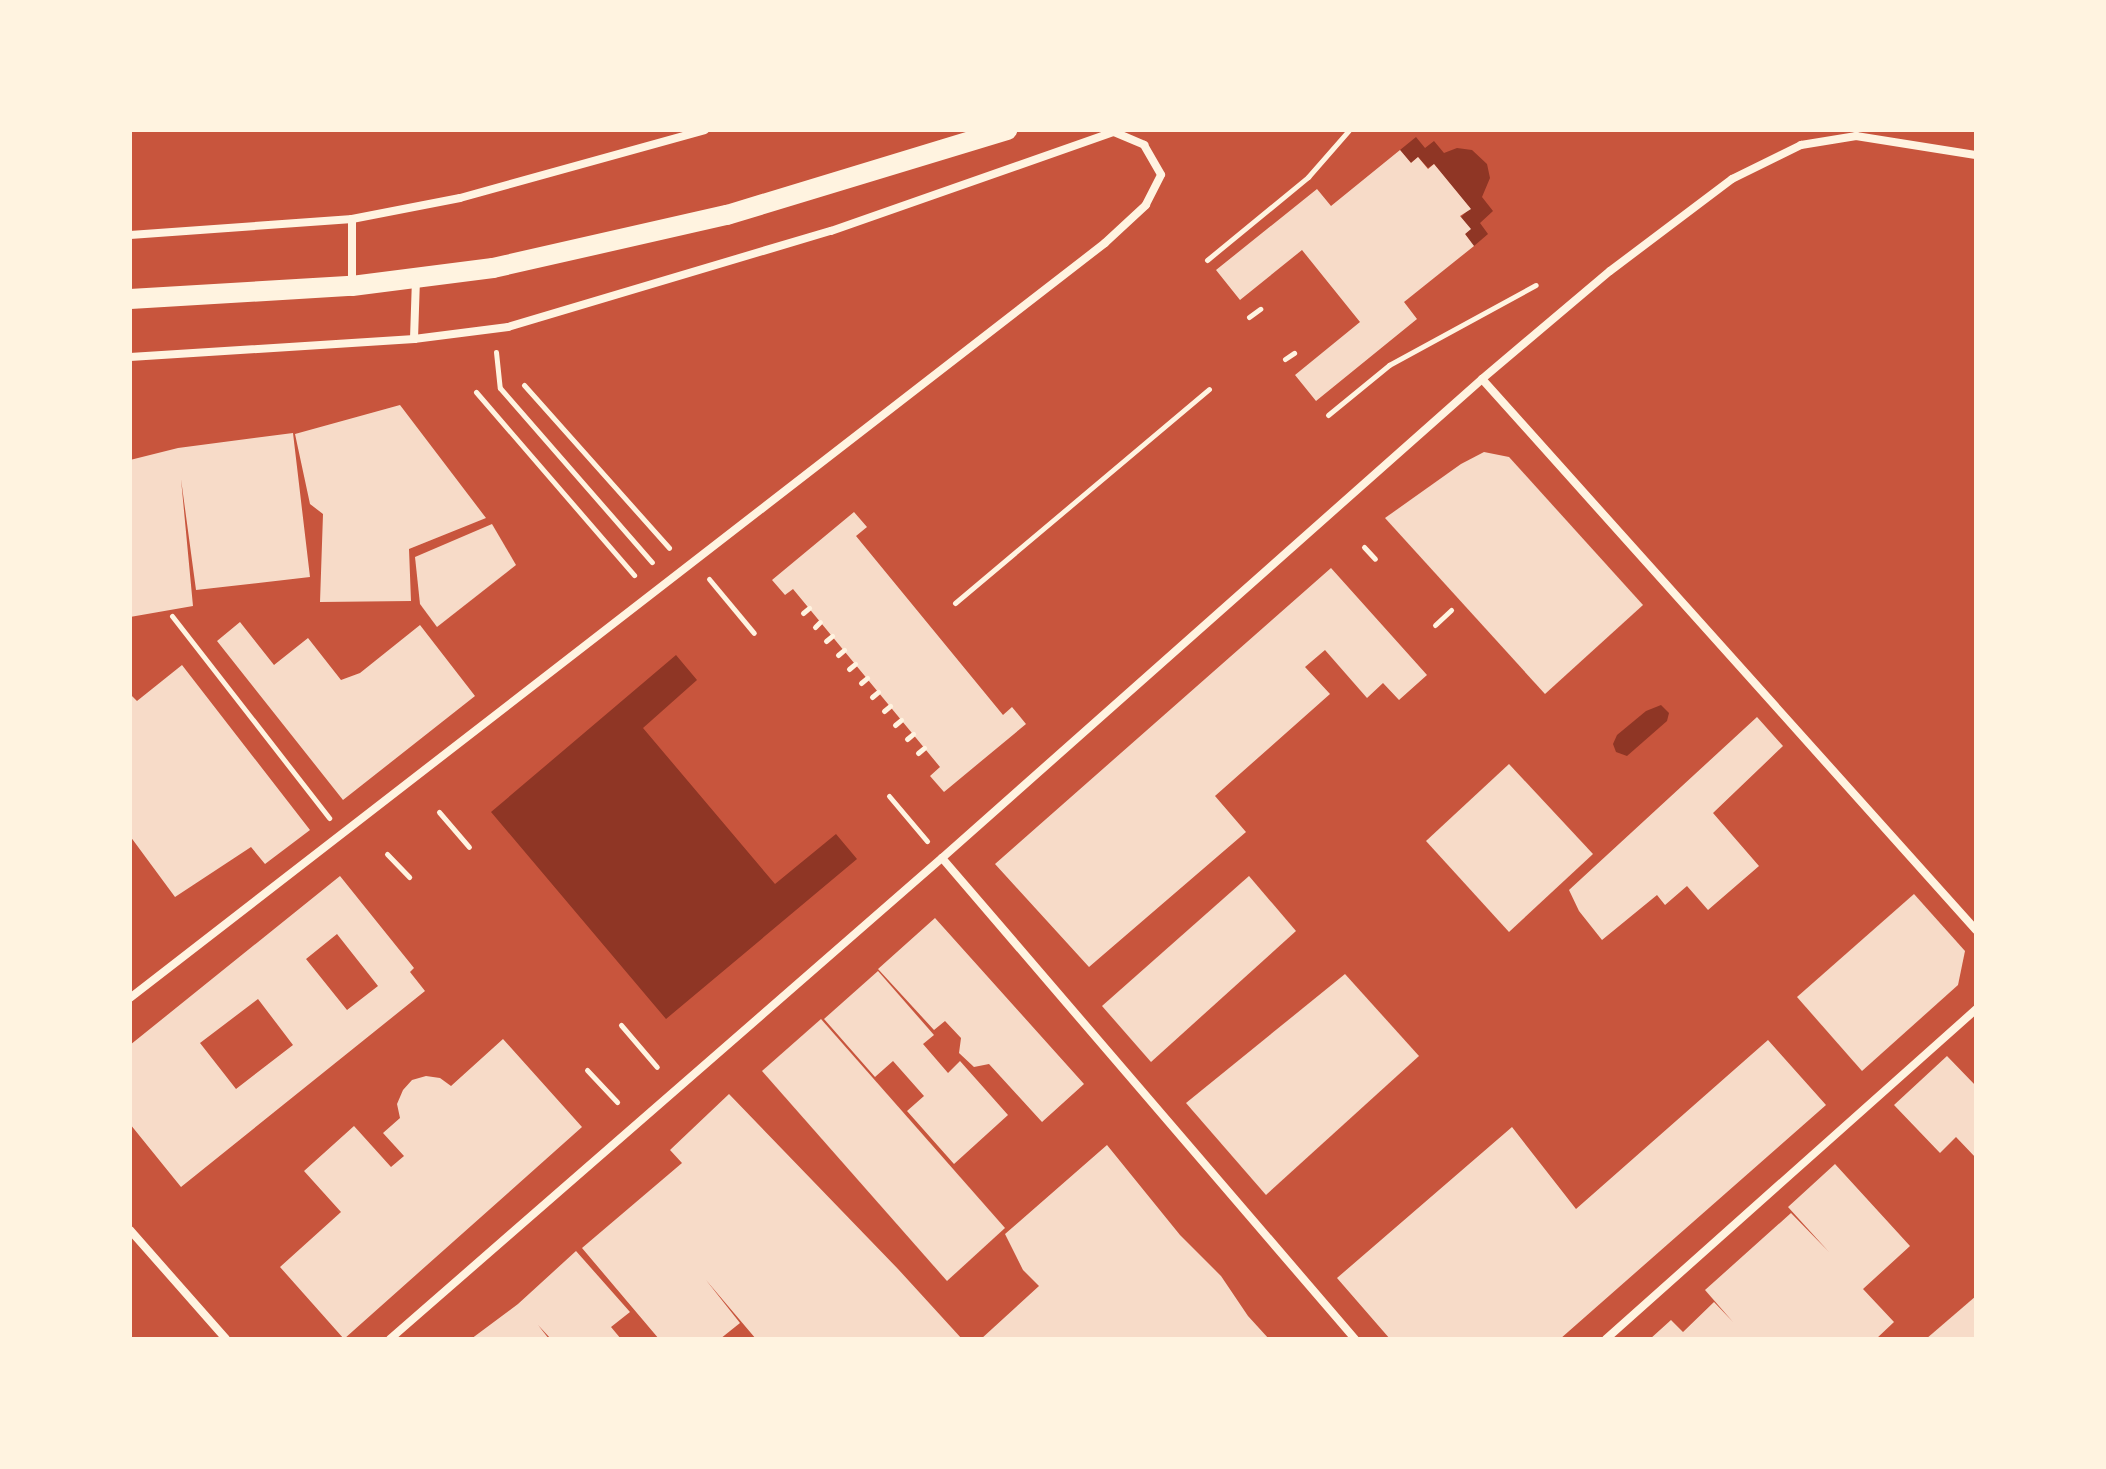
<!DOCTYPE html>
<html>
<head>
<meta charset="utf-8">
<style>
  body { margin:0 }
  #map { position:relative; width:2106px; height:1469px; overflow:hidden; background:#c8553d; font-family:Karla,sans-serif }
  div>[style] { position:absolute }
  .water>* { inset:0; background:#8f3625 }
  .building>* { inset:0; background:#f7dbc8 }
  .path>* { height:5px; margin:-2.5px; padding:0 2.5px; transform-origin:2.5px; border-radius:2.5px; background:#fff3e0 }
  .minor>* { height:8px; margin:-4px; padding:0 4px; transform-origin:4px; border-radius:4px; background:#fff3e0 }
  .primary>* { height:20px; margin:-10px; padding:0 10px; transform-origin:10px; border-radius:10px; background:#fff3e0 }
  span { translate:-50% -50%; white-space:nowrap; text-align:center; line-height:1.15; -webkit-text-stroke:7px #fff3e0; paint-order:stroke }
  .frame { position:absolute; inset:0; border:132px solid #fff3e0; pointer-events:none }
</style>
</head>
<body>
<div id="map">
  <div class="water">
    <div style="clip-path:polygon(1416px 137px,1425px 148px,1434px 141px,1444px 153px,1457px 148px,1472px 150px,1487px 164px,1490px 178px,1482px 197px,1493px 211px,1480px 223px,1488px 234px,1474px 246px,1465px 234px,1470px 229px,1461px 217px,1470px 208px,1434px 164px,1428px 168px,1418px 157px,1411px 163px,1400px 150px)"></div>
    <div style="clip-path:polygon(676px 655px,697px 680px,643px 728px,775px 884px,836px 834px,857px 859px,666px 1019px,491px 812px)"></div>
    <div style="clip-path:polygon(1661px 705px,1669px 713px,1667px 721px,1627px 756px,1616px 752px,1613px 744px,1617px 735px,1646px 711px)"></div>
  </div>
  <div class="building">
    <div style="clip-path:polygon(1400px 150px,1411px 163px,1418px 157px,1428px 169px,1434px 164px,1471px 209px,1460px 216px,1471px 229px,1465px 234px,1474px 246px,1404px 302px,1417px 319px,1316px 401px,1295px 375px,1360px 322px,1302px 250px,1240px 300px,1216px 270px,1317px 189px,1331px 206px)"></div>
    <div style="clip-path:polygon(400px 405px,486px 518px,409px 549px,411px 601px,320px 602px,323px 514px,310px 504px,295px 434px)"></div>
    <div style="clip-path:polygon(293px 433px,310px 577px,196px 590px,181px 479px,193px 606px,130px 617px,130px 460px,178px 448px)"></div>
    <div style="clip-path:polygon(1484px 452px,1509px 457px,1643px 605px,1545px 694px,1385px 518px,1461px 464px)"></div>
    <div style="clip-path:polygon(854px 512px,867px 527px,856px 536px,879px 564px,1003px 715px,1012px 707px,1026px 724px,944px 792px,930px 776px,940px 767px,793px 589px,785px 595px,772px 580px)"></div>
    <div style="clip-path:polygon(492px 524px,516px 565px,437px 627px,420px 604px,415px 557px)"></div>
    <div style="clip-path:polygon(1331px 568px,1427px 675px,1399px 700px,1383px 683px,1367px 698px,1325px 650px,1305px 667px,1330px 694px,1215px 796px,1246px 832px,1089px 967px,995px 864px)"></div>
    <div style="clip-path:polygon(240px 622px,274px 665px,308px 638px,341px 680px,360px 673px,420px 625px,475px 696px,343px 800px,217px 641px)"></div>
    <div style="clip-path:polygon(182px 665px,310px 830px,265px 864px,251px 847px,175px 897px,130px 836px,130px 694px,137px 701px)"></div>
    <div style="clip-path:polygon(1757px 717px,1783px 746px,1713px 813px,1759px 866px,1708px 910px,1687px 886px,1665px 905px,1657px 895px,1602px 940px,1579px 911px,1569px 890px)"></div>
    <div style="clip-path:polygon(1509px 764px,1593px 854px,1509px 932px,1426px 841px)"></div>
    <div style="clip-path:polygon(evenodd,340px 876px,414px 968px,410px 972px,425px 991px,181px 1187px,130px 1124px,130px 1045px,340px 876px,337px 934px,378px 986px,347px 1010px,306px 959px,337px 934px,340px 876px,258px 999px,293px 1045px,236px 1089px,200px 1043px,258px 999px)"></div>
    <div style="clip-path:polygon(1249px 876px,1296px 931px,1151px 1062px,1102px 1006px)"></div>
    <div style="clip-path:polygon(1914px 894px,1965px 951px,1958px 985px,1862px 1071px,1797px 997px)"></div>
    <div style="clip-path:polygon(935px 918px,1084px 1084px,1042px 1122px,989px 1064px,974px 1067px,959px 1053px,961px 1038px,945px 1021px,934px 1030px,878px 969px)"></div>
    <div style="clip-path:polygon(878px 971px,934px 1035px,923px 1044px,948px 1073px,960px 1061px,1008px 1115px,954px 1164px,907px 1111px,924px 1096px,893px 1061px,875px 1077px,824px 1019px)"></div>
    <div style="clip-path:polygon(1345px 974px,1419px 1056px,1266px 1195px,1186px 1103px)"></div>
    <div style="clip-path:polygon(821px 1019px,1005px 1228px,947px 1281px,762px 1071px)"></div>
    <div style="clip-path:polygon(503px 1039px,582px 1127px,344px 1339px,280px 1267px,341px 1212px,304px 1171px,354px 1126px,391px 1167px,404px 1156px,383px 1133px,400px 1118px,397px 1104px,403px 1090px,412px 1080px,426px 1076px,440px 1078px,451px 1086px)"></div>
    <div style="clip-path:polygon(1768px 1040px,1826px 1105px,1560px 1339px,1390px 1339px,1337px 1278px,1512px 1127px,1576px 1209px)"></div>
    <div style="clip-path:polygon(1947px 1056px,1976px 1086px,1976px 1158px,1956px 1137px,1940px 1153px,1894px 1105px)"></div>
    <div style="clip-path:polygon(729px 1094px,898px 1269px,962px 1339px,756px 1339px,706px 1280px,740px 1323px,720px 1339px,659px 1339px,582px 1248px,682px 1163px,670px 1150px)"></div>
    <div style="clip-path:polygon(1107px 1145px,1180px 1235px,1221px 1276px,1248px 1316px,1269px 1339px,981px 1339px,1039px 1286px,1023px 1270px,1005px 1234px)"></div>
    <div style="clip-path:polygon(1835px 1164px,1910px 1246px,1863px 1289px,1894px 1322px,1876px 1339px,1650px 1339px,1671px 1320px,1683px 1332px,1714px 1302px,1733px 1322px,1705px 1290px,1791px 1213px,1829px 1252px,1788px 1207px)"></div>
    <div style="clip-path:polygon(576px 1251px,630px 1312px,611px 1327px,621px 1339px,551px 1339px,538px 1325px,549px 1339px,471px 1339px,518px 1304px)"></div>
    <div style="clip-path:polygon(1976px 1296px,1976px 1339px,1926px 1339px)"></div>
  </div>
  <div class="path">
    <div style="left:1207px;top:260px;width:131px;rotate:-39.4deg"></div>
    <div style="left:1308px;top:177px;width:62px;rotate:-48.9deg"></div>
    <div style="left:1249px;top:317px;width:14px;rotate:-36deg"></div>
    <div style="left:496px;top:352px;width:36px;rotate:84deg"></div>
    <div style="left:500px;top:388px;width:231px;rotate:48.9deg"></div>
    <div style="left:1285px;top:359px;width:11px;rotate:-34deg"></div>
    <div style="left:524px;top:385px;width:218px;rotate:48.3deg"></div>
    <div style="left:476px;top:392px;width:242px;rotate:49.2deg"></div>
    <div style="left:1328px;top:415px;width:79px;rotate:-39.3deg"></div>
    <div style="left:1389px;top:365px;width:167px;rotate:-28.6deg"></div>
    <div style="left:1364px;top:547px;width:16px;rotate:47deg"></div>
    <div style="left:709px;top:579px;width:70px;rotate:50.2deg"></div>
    <div style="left:955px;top:603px;width:332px;rotate:-40.1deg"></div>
    <div style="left:803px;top:613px;width:8px;rotate:-40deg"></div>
    <div style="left:172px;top:616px;width:256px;rotate:52.1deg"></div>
    <div style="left:1435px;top:625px;width:22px;rotate:-43deg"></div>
    <div style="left:815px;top:627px;width:7px;rotate:-45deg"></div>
    <div style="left:826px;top:641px;width:8px;rotate:-40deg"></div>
    <div style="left:838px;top:655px;width:8px;rotate:-40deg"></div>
    <div style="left:849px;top:669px;width:8px;rotate:-40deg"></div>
    <div style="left:861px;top:683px;width:8px;rotate:-40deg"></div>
    <div style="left:872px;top:697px;width:8px;rotate:-40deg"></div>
    <div style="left:884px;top:711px;width:8px;rotate:-40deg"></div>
    <div style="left:895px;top:725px;width:8px;rotate:-40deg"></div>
    <div style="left:907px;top:739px;width:8px;rotate:-40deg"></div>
    <div style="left:918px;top:753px;width:8px;rotate:-40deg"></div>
    <div style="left:889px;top:796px;width:59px;rotate:49.8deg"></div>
    <div style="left:439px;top:812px;width:46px;rotate:49.4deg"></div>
    <div style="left:387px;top:854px;width:32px;rotate:46deg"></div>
    <div style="left:621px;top:1025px;width:55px;rotate:49.4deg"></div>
    <div style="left:587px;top:1070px;width:44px;rotate:46.8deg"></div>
  </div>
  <div class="minor">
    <div style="left:130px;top:235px;width:223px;rotate:-4.1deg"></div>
    <div style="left:352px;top:219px;width:110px;rotate:-11deg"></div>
    <div style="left:460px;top:198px;width:254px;rotate:-15.5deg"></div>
    <div style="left:352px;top:286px;width:67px;rotate:-90deg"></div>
    <div style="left:414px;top:339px;width:60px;rotate:-88.1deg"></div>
    <div style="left:130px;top:357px;width:285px;rotate:-3.6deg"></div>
    <div style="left:414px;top:339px;width:95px;rotate:-7.3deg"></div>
    <div style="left:508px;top:327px;width:337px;rotate:-16.6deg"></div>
    <div style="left:831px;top:231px;width:300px;rotate:-19.3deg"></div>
    <div style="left:1114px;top:132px;width:33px;rotate:23deg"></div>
    <div style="left:1144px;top:145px;width:34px;rotate:60deg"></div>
    <div style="left:1161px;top:175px;width:34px;rotate:117deg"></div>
    <div style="left:1146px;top:205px;width:56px;rotate:137.2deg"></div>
    <div style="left:1105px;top:243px;width:1233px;rotate:142.25deg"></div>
    <div style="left:1482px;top:379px;width:740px;rotate:48.12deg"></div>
    <div style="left:942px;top:858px;width:634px;rotate:49.35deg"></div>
    <div style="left:130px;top:1230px;width:145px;rotate:48.6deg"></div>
    <div style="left:390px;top:1339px;width:732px;rotate:-41.07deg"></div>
    <div style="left:942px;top:858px;width:722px;rotate:-41.57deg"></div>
    <div style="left:1482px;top:379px;width:167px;rotate:-40.2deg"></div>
    <div style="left:1610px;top:271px;width:153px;rotate:-37deg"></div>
    <div style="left:1732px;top:179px;width:77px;rotate:-26.2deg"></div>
    <div style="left:1801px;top:145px;width:56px;rotate:-9.3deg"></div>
    <div style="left:1856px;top:136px;width:121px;rotate:9deg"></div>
    <div style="left:1606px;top:1339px;width:496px;rotate:-41.7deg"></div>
  </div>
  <div class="primary">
    <div style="left:130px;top:299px;width:222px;rotate:-3.4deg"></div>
    <div style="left:352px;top:286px;width:142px;rotate:-7.3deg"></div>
    <div style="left:493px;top:268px;width:240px;rotate:-12.8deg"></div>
    <div style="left:727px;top:215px;width:293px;rotate:-16.9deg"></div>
  </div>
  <div class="frame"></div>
</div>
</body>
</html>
